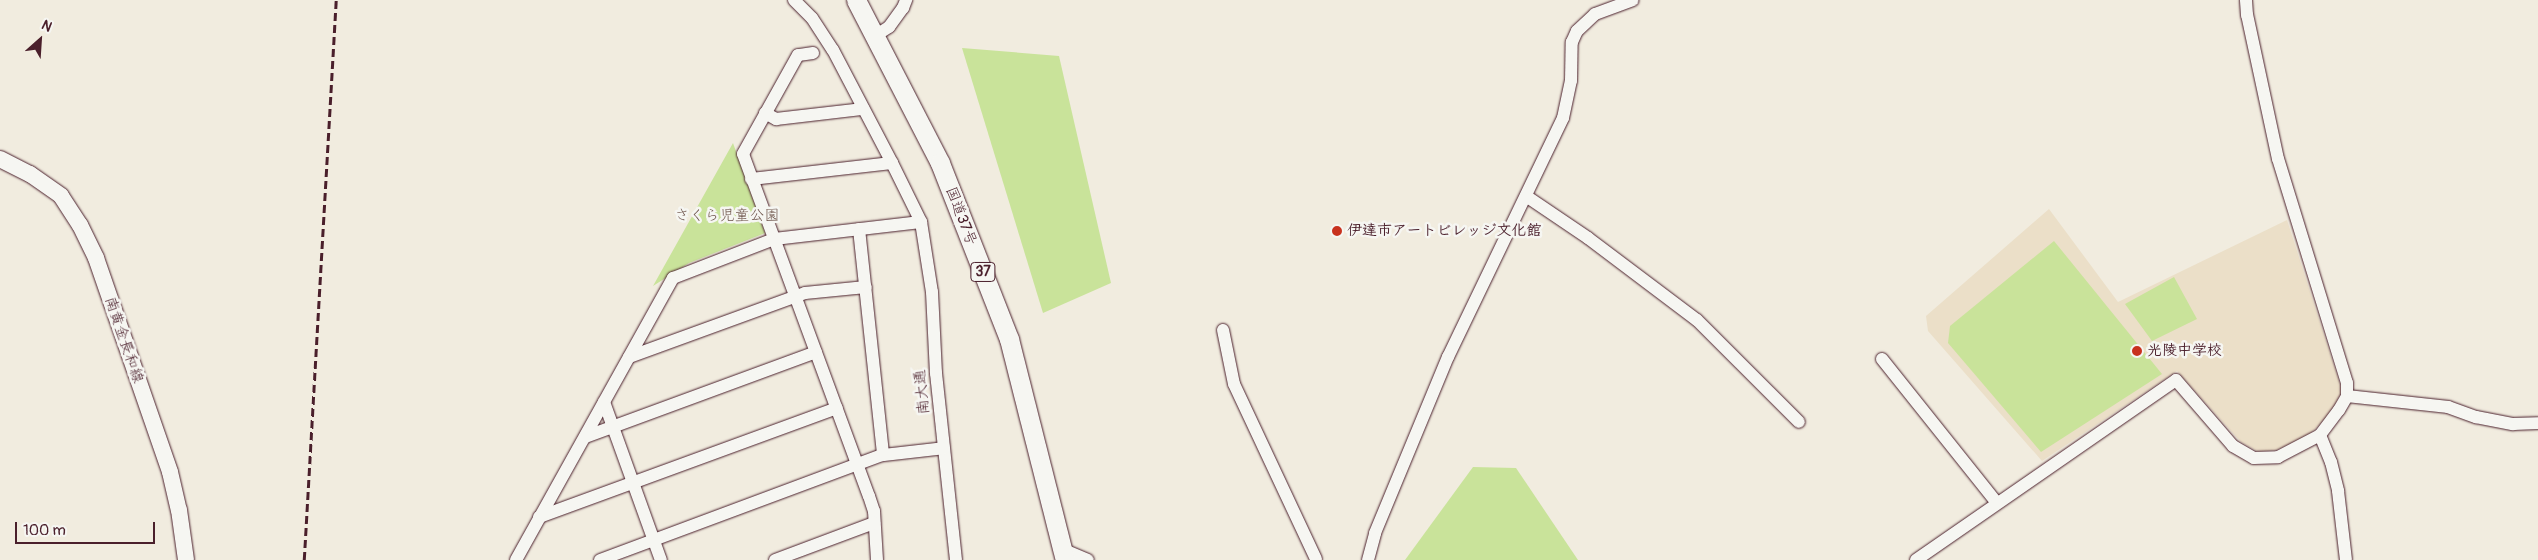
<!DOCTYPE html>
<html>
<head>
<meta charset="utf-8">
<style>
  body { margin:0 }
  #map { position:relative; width:2538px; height:560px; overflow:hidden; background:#f1ecdf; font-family:Pangolin,"Klee One",sans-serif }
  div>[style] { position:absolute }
  .built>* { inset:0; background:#ebdfc8 }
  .green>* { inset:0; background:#c9e39a }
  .roads { filter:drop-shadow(0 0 1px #4a1f2b) drop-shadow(0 0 1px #4a1f2b) }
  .minor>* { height:12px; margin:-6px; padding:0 6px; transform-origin:6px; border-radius:6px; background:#f6f6f2 }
  .major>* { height:16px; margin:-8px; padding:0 8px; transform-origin:8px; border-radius:8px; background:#f6f6f2 }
  .highway>* { height:19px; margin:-9.5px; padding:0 9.5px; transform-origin:9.5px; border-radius:9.5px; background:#f6f6f2 }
  .rail>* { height:2.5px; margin-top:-1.25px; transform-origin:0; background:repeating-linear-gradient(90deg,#4a1f2b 0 8px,transparent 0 12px) }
  .dots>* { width:14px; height:14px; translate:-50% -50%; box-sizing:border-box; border:2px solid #f6f6f2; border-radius:50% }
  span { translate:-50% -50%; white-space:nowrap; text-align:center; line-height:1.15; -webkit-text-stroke:5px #f6f6f2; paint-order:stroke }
  .shield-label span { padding:1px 4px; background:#f6f6f2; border:1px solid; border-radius:4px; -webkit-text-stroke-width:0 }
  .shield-label { font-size:14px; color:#4a1f2b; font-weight:700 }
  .park-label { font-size:15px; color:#6a5047 }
  .street-label { font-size:15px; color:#4a1f2b }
  .poi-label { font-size:15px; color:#4a1f2b; font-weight:700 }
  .left { translate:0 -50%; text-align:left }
  .north { position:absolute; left:15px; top:15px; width:50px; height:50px; -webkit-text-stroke:4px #f6f6f2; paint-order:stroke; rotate:26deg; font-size:14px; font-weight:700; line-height:20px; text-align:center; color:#4a1f2b }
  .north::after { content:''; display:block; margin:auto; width:18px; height:22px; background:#4a1f2b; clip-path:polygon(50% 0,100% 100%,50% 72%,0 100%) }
  .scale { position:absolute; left:15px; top:522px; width:140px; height:22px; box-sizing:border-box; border:2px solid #4a1f2b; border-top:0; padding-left:6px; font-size:15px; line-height:18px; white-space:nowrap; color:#4a1f2b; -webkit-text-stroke:4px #f6f6f2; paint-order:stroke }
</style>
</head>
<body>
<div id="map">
  <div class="built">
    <div style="clip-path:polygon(2049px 209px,2118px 302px,2287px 220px,2342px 391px,2331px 413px,2308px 436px,2276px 450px,2259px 452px,2241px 442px,2177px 371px,2042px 461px,1928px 331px,1926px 316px)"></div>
  </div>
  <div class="green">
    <div style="clip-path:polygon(962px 48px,1059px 56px,1111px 283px,1043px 313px)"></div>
    <div style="clip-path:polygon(733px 143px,765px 233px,689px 263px,653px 286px)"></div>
    <div style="clip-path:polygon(2054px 241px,2162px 374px,2041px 452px,1948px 343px,1950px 326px)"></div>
    <div style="clip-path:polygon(2174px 277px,2197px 319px,2152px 341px,2125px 304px)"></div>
    <div style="clip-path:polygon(1473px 467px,1516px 468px,1578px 560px,1405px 560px)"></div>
  </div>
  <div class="roads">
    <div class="minor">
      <div style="left:794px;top:0;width:25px;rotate:45deg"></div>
      <div style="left:812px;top:18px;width:38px;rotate:57deg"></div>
      <div style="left:833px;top:50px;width:127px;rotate:62.4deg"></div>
      <div style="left:892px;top:163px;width:66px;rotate:63.8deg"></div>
      <div style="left:921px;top:222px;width:71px;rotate:81.1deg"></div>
      <div style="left:932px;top:292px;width:81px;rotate:87.2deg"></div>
      <div style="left:936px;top:373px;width:188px;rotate:83.9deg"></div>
      <div style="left:875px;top:36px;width:17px;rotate:-33deg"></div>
      <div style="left:889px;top:27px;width:24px;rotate:-54deg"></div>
      <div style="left:903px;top:8px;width:9px;rotate:-69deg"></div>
      <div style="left:813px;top:53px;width:15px;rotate:172deg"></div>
      <div style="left:798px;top:55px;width:113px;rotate:119.1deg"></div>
      <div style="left:743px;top:154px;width:364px;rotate:69.8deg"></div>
      <div style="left:869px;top:496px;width:16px;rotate:72deg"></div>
      <div style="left:874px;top:511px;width:49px;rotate:86.5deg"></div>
      <div style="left:765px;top:113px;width:13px;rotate:29deg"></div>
      <div style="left:776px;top:119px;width:88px;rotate:-6.6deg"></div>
      <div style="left:751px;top:179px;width:142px;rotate:-6.5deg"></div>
      <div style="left:1526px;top:196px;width:75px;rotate:34.1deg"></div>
      <div style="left:1588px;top:238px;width:136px;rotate:37deg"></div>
      <div style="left:1697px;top:320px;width:144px;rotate:45deg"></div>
      <div style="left:859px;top:229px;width:227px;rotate:83.9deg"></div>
      <div style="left:1223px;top:330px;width:55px;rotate:78.5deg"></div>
      <div style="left:1234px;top:384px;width:193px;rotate:64.9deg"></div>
      <div style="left:629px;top:357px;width:187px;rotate:-20deg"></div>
      <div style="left:805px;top:293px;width:61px;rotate:-5.6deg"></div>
      <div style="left:1882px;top:359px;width:184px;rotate:51.4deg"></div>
      <div style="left:2347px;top:396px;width:102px;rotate:6.2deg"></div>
      <div style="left:2448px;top:407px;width:30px;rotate:20deg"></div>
      <div style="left:2476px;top:417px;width:38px;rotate:11deg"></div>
      <div style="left:2513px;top:424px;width:25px;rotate:-2deg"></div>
      <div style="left:604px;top:402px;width:168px;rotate:70.2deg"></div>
      <div style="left:2320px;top:435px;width:29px;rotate:68deg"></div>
      <div style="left:2331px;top:462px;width:30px;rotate:76deg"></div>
      <div style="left:2338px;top:491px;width:69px;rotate:83.4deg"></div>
      <div style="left:585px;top:437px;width:246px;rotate:-20.2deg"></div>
      <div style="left:539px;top:517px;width:317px;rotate:-20.1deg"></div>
      <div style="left:1062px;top:549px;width:28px;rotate:23deg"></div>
      <div style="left:516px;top:560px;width:323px;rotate:-60.9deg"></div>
      <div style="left:673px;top:278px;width:108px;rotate:-21.1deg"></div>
      <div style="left:774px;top:239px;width:148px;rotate:-6.6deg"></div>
      <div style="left:600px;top:560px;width:302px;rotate:-20.4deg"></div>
      <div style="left:883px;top:455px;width:61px;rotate:-6.5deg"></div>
      <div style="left:775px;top:560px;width:106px;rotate:-20.5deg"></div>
      <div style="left:1368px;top:560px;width:28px;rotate:-75deg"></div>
      <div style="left:1375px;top:533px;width:191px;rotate:-67.5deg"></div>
      <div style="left:1448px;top:357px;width:265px;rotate:-64.3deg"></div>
      <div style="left:1563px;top:118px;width:38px;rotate:-78deg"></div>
      <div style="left:1571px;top:81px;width:39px;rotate:-89deg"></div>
      <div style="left:1572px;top:42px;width:12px;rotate:-66deg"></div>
      <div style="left:1577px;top:31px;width:25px;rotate:-43deg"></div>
      <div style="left:1595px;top:14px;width:40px;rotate:-20.2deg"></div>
      <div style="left:1916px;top:560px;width:316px;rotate:-34.7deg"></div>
      <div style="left:2176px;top:380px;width:87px;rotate:49.2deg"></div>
      <div style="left:2233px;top:446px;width:24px;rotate:30deg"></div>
      <div style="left:2254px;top:458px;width:24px;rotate:-2deg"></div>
      <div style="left:2278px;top:457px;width:47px;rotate:-27.6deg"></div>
      <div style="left:2320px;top:435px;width:31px;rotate:-53deg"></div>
      <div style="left:2339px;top:410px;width:16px;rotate:-60deg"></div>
      <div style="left:2347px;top:396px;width:13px;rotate:-90deg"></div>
      <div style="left:2347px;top:383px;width:234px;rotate:-107.1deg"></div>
      <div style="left:2278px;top:159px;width:147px;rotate:-102.1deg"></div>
      <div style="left:2247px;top:15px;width:15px;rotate:-94deg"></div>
    </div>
    <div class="major">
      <div style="left:0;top:159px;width:34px;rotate:27deg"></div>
      <div style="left:30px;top:174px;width:38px;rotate:35deg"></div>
      <div style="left:61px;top:196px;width:35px;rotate:57deg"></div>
      <div style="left:80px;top:225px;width:37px;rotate:64deg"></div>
      <div style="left:96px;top:258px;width:226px;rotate:70.9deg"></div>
      <div style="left:170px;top:472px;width:39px;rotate:77deg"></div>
      <div style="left:179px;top:510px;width:50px;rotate:82deg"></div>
    </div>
    <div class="highway">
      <div style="left:856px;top:0;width:183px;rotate:62.7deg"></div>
      <div style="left:940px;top:163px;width:189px;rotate:68.6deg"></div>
      <div style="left:1009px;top:339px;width:228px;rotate:75.8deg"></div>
    </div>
  </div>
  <div class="rail">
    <div style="left:304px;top:560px;width:561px;rotate:-86.73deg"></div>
  </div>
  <div class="dots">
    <div style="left:1337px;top:231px;background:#c8321e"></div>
    <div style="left:2137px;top:351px;background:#c8321e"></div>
  </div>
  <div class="shield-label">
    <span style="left:983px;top:272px">37</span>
  </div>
  <div class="park-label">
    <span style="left:727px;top:216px">さくら児童公園</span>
  </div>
  <div class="street-label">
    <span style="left:961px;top:216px;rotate:69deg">国道37号</span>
    <span style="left:124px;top:340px;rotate:71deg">南黄金長和線</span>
    <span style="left:922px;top:392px;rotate:-96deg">南大通</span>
  </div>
  <div class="poi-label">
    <span class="left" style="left:1347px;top:231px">伊達市アートビレッジ文化館</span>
    <span class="left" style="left:2147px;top:351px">光陵中学校</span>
  </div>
  <div class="north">N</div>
  <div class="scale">100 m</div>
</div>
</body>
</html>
